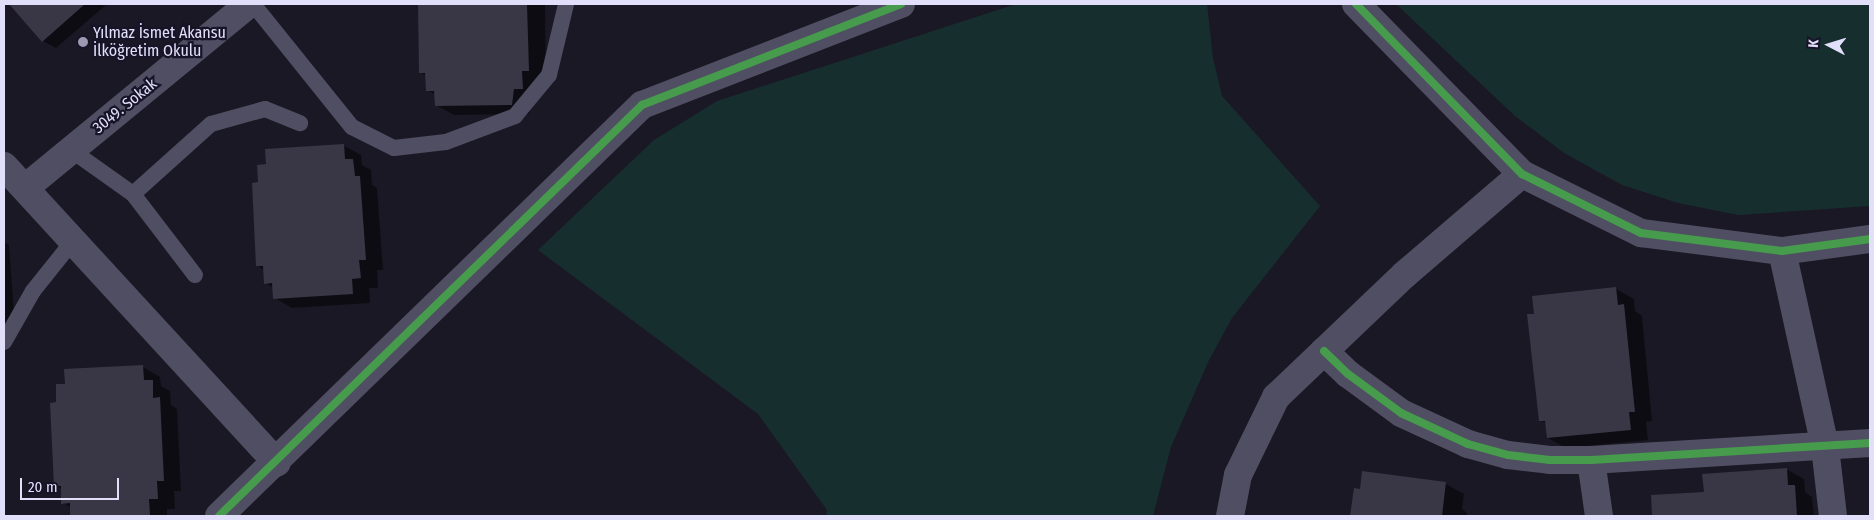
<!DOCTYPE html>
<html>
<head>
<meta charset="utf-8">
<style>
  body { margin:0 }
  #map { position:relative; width:1874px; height:520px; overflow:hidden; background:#1a1824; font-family:"Fira Sans Condensed",sans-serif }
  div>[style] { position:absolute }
  .green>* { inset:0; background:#172e2e }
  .shadow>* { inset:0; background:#0007 }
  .building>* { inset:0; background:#393745 }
  .service>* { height:16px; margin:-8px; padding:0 8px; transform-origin:8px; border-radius:8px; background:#504e62 }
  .minor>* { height:28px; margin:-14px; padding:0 14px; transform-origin:14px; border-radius:14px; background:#504e62 }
  .cycleway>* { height:8px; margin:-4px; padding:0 4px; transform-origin:4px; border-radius:4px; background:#469c4c }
  .dots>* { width:14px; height:14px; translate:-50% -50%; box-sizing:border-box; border:2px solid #171428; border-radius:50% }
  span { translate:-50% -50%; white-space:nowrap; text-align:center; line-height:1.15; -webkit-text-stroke:4.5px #171428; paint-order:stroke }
  .poi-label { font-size:16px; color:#e2dffb }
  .left { translate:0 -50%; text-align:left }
  .street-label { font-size:16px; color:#e2dffb }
  .frame { position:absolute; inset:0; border:5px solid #e2dffb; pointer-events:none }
  .north { position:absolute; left:1804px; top:20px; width:50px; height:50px; -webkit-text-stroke:4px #171428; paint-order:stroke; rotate:275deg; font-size:14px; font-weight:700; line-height:20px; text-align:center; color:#e2dffb }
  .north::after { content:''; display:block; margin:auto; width:18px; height:22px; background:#e2dffb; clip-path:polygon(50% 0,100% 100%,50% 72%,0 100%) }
  .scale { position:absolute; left:20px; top:478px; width:99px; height:22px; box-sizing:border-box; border:2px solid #e2dffb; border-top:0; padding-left:6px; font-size:15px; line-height:18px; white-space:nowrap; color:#e2dffb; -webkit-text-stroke:4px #171428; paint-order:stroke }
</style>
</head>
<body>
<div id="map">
  <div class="green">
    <div style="clip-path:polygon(1016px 4px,1207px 4px,1213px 58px,1222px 96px,1320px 206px,1232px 318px,1209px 360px,1171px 447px,1153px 516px,826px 516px,827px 510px,758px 414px,538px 250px,654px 140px,717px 101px)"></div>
    <div style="clip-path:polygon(1406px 4px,1870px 4px,1870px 206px,1738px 215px,1678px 203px,1622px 185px,1564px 153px,1515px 116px,1397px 5px)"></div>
  </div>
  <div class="shadow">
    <div style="clip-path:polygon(11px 4px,107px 4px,56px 48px,43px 41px)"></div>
    <div style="clip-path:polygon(419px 4px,545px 4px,546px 81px,539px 81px,540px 99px,531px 99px,529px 114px,454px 115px,436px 105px,436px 95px,427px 90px,427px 76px,421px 73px)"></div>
    <div style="clip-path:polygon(343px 145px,361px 155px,362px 165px,371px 170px,372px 185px,377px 188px,383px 270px,377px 270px,378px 288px,369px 288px,370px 303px,292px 308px,275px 298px,274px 288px,265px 283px,264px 270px,258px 266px)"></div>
    <div style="clip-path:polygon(4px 242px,9px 245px,15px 327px,4px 346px)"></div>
    <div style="clip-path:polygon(1616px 289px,1634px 299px,1635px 311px,1642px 316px,1652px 421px,1646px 422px,1648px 440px,1566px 448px,1548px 438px,1547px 424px,1540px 420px,1535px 315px)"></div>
    <div style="clip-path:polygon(143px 367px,160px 377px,161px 386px,170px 391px,171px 405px,177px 409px,181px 491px,174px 491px,175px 509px,167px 509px,167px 516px,72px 516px,72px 508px,63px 503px,62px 489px,55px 486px,58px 403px,66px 385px)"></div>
    <div style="clip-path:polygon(1786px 469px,1804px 479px,1805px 492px,1812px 497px,1814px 516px,1700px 516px,1698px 494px)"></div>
    <div style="clip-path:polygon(1363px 473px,1446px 484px,1464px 494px,1462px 509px,1467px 513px,1467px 516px,1351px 516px,1355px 490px,1361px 490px)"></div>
  </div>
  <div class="building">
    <div style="clip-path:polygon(9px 4px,85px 4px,42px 42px)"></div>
    <div style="clip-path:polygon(418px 4px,527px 4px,529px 71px,522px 71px,523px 89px,514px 89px,512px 105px,435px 106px,434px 91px,426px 91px,425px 73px,419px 73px)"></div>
    <div style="clip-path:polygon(344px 144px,345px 159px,353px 159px,355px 176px,360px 176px,366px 260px,359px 260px,361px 278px,352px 279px,353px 294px,273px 299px,272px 283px,264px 284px,263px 266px,256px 266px,252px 183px,258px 182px,257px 165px,266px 164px,265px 149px)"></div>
    <div style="clip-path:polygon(1616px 287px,1618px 305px,1624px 304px,1635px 412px,1629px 412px,1631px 430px,1547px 438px,1545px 421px,1539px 421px,1527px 314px,1534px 314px,1532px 296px)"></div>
    <div style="clip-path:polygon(143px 365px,144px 380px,153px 380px,153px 398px,160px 397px,164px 481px,157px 481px,158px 499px,149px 499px,150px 515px,70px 516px,70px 503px,61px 504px,61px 486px,54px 486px,50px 403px,56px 402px,56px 384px,65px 384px,64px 369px)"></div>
    <div style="clip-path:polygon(1787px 468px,1788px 485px,1795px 485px,1797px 516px,1652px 516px,1651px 495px,1704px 492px,1702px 474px)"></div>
    <div style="clip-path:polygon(1362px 471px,1446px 482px,1442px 516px,1350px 516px,1354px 488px,1360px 489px)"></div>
  </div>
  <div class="service">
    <div style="left:253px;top:4px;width:158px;rotate:51.2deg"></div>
    <div style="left:352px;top:127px;width:47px;rotate:26.6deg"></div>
    <div style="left:394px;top:148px;width:52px;rotate:-6.6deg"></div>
    <div style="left:446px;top:142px;width:74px;rotate:-20.6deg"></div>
    <div style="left:515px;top:116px;width:53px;rotate:-50.3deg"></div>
    <div style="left:549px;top:75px;width:73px;rotate:-76.5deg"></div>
    <div style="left:71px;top:150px;width:76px;rotate:35.4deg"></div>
    <div style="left:133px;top:194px;width:102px;rotate:52.6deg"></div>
    <div style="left:133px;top:194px;width:105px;rotate:-41.9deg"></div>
    <div style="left:211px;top:124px;width:56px;rotate:-15.5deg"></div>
    <div style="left:265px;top:109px;width:38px;rotate:22deg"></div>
    <div style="left:4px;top:342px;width:59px;rotate:-60.4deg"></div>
    <div style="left:33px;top:291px;width:64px;rotate:-51.3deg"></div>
  </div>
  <div class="minor">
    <div style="left:1356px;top:4px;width:238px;rotate:45.7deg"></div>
    <div style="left:1522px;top:174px;width:133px;rotate:26.4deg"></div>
    <div style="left:1641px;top:233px;width:142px;rotate:7.3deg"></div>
    <div style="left:1782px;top:251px;width:89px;rotate:-7.8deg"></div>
    <div style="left:4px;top:166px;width:403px;rotate:47.4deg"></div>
    <div style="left:25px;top:188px;width:290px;rotate:-39.4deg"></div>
    <div style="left:1782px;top:251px;width:201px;rotate:77.6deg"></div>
    <div style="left:1825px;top:447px;width:69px;rotate:83.4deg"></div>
    <div style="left:1324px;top:351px;width:33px;rotate:44deg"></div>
    <div style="left:1348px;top:374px;width:66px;rotate:36.3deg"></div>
    <div style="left:1401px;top:413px;width:74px;rotate:24.8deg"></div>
    <div style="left:1468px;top:444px;width:41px;rotate:15.4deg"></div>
    <div style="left:1508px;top:455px;width:42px;rotate:6.8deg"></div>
    <div style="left:1550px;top:460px;width:41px"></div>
    <div style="left:1591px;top:460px;width:280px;rotate:-3.5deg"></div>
    <div style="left:1591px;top:460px;width:57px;rotate:81.9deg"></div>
    <div style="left:219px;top:516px;width:590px;rotate:-44.18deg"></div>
    <div style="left:642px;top:105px;width:278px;rotate:-21.3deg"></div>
    <div style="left:1230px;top:516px;width:42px;rotate:-79deg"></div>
    <div style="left:1238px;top:475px;width:87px;rotate:-64deg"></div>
    <div style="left:1276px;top:397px;width:177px;rotate:-43.6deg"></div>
    <div style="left:1404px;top:275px;width:155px;rotate:-40.6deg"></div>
  </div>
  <div class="cycleway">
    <div style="left:1356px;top:4px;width:238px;rotate:45.7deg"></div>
    <div style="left:1522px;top:174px;width:133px;rotate:26.4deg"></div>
    <div style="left:1641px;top:233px;width:142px;rotate:7.3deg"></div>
    <div style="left:1782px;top:251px;width:89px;rotate:-7.8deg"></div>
    <div style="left:1324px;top:351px;width:33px;rotate:44deg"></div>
    <div style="left:1348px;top:374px;width:66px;rotate:36.3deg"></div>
    <div style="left:1401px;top:413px;width:74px;rotate:24.8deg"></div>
    <div style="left:1468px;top:444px;width:41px;rotate:15.4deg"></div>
    <div style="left:1508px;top:455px;width:42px;rotate:6.8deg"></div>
    <div style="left:1550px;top:460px;width:41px"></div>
    <div style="left:1591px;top:460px;width:280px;rotate:-3.5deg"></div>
    <div style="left:219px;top:516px;width:590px;rotate:-44.18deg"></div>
    <div style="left:642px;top:105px;width:278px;rotate:-21.3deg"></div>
  </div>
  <div class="dots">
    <div style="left:83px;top:42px;background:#9c99b0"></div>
  </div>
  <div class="poi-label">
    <span class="left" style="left:93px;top:42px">Yılmaz İsmet Akansu<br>İlköğretim Okulu</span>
  </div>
  <div class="street-label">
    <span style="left:125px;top:106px;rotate:-39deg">3049. Sokak</span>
  </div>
  <div class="frame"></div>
  <div class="north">K</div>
  <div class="scale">20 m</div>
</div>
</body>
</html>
